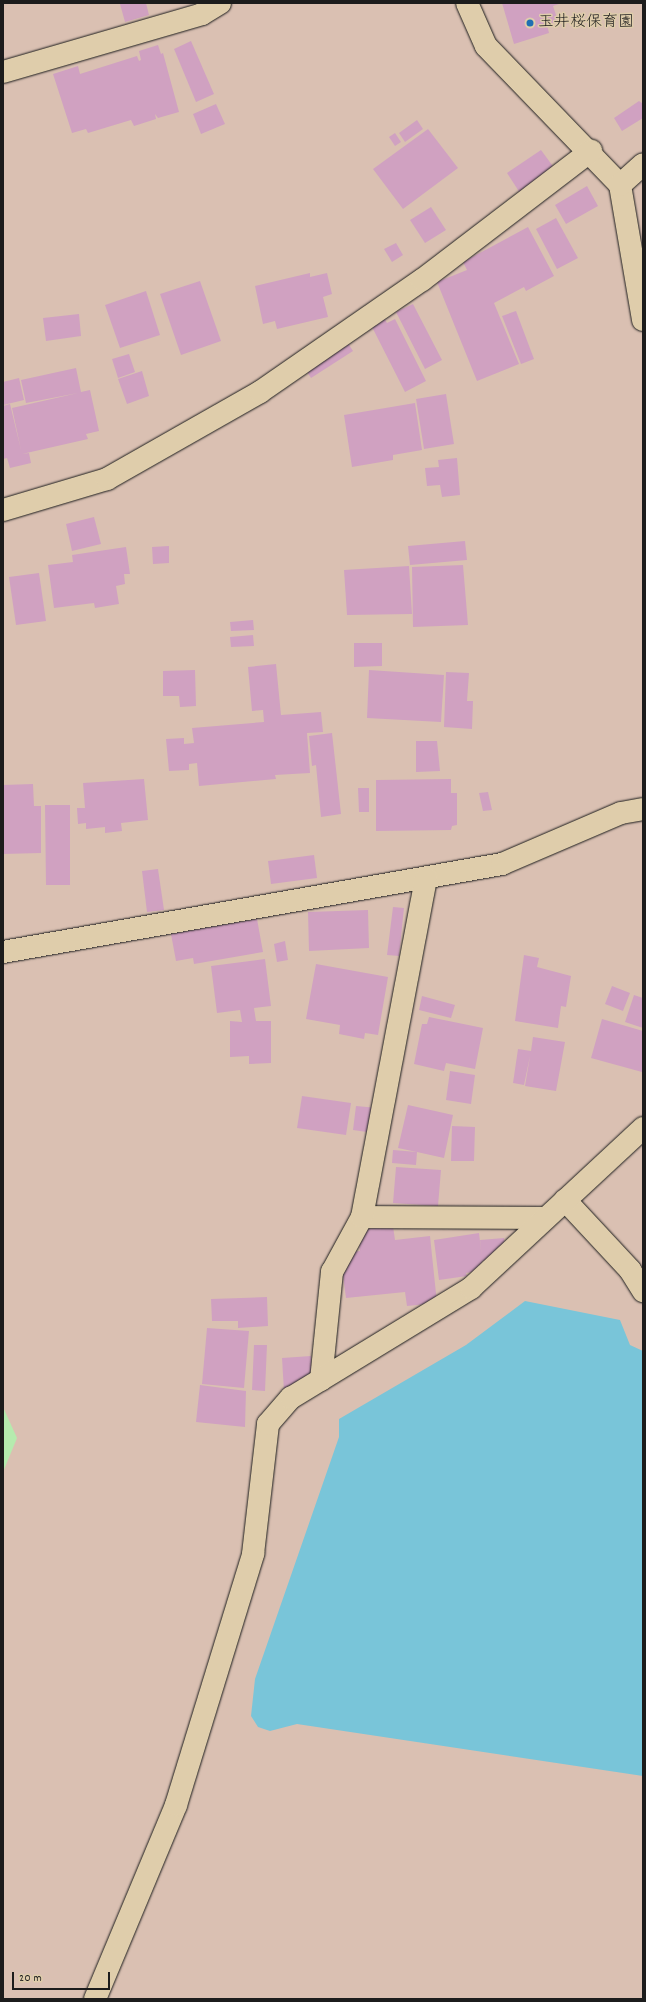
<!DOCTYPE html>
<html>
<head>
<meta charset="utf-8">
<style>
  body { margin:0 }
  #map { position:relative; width:646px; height:2002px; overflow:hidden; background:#dac0b2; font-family:Dekko,"Klee One",sans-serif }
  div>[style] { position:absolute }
  .green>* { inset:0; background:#b5ebae }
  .water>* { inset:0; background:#79c5d9 }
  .building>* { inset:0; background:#d0a1c1 }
  .roads { filter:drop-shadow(0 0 1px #1c1c1c) drop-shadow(0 0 1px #1c1c1c) }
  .minor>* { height:22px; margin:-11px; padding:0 11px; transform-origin:11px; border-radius:11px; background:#dfcdab }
  .dots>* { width:11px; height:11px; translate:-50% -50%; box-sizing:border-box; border:2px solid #dfcdab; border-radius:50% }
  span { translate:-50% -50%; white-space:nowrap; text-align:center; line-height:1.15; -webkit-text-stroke:3px #dfcdab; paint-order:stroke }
  .poi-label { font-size:16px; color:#1c1c1c }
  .left { translate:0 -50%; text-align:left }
  .frame { position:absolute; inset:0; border:4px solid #1c1c1c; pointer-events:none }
  .scale { position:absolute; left:12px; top:1972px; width:98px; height:18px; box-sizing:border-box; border:2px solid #1c1c1c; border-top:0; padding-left:5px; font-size:12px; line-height:14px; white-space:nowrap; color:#1c1c1c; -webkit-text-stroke:3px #dfcdab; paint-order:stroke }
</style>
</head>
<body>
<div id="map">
  <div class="green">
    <div style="clip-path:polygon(3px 1407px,17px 1438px,3px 1472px)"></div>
  </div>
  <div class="water">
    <div style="clip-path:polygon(525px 1301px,620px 1320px,630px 1345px,643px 1351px,643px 1776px,297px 1724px,270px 1731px,258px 1727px,251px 1716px,255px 1679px,339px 1437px,339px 1419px,466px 1345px)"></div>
  </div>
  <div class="building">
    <div style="clip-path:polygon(146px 3px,149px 15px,125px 22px,120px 4px)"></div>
    <div style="clip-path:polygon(502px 3px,562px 3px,553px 6px,558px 21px,547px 25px,549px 33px,514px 44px)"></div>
    <div style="clip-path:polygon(191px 41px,214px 94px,196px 102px,174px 49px)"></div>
    <div style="clip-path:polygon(158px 45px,161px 54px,163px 53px,179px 112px,158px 118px,155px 114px,156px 119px,134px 126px,131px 120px,88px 133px,86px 129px,72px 133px,53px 74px,78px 66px,80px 74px,137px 56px,139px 61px,141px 60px,139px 51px)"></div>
    <div style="clip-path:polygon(639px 101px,643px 104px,643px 118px,622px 131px,614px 118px)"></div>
    <div style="clip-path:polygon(216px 104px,225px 124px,201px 134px,193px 114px)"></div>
    <div style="clip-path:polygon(417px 120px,423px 129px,405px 142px,399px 133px)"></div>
    <div style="clip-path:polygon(428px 129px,458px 168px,403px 209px,373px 169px)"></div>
    <div style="clip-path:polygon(395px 133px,401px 142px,395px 146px,389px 137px)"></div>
    <div style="clip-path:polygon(541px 150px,555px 169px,520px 193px,507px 173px)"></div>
    <div style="clip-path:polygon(587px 186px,598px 206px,566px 224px,555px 205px)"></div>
    <div style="clip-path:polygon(431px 207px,446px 230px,425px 243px,410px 220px)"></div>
    <div style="clip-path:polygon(556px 218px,578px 258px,557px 269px,536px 229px)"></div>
    <div style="clip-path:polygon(528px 227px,554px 276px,526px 291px,524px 287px,494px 303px,519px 364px,477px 381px,437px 282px,467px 270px,463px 262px)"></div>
    <div style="clip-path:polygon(396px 243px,403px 255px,392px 262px,384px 249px)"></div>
    <div style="clip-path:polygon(310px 273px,310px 277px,327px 273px,332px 294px,323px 297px,328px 317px,277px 329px,275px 321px,263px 324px,255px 286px)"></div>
    <div style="clip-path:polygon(200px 281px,221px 341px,181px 355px,160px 294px)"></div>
    <div style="clip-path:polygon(146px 291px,160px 335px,120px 348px,105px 305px)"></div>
    <div style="clip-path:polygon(413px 304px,442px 360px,425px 369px,396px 312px)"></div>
    <div style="clip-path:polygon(516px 311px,534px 359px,521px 364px,502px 316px)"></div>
    <div style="clip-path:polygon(79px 314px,81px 336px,46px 341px,43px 318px)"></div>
    <div style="clip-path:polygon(383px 316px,387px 323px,395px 319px,426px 381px,405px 392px,370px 323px)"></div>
    <div style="clip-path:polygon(346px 340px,353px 351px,311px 378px,300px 361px)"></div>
    <div style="clip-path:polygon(129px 354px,135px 372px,118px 378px,112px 359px)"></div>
    <div style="clip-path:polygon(76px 368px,81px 392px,90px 390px,99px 431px,86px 434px,88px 439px,22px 454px,29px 453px,31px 463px,10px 468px,7px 458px,3px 459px,3px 406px,10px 404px,21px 450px,12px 408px,78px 393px,26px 403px,21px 380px)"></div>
    <div style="clip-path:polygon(142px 371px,149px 396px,127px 404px,118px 379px)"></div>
    <div style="clip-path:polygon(19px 378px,24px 400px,3px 405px,3px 382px)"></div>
    <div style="clip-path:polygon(446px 394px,454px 444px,424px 449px,416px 399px)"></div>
    <div style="clip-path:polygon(415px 403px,422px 450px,393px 455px,393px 460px,352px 467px,344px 415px)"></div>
    <div style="clip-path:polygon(457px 458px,460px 495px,442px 497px,440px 485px,427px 486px,425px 468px,439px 467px,438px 460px)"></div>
    <div style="clip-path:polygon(94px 517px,101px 544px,72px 551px,66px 524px)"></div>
    <div style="clip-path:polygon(465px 541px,467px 560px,410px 565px,408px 546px)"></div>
    <div style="clip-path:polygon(169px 546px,169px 563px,153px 564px,152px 547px)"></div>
    <div style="clip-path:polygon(126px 547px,130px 574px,124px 574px,125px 584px,116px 586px,119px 604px,95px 608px,94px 603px,54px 608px,48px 565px,73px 562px,72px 555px)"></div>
    <div style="clip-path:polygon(463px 565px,468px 625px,413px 627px,412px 567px)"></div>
    <div style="clip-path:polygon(409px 566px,412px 614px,347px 615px,344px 570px)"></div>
    <div style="clip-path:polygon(39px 573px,46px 621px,16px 625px,9px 577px)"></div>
    <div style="clip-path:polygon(253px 620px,254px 630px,231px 631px,230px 622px)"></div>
    <div style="clip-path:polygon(253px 635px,254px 646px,231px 647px,230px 637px)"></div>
    <div style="clip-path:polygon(354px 643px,382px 643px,382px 666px,354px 667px)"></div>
    <div style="clip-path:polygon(276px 664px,281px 715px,321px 712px,323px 732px,307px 733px,310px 773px,275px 775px,276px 779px,199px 786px,197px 763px,189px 764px,189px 770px,169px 771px,166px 739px,184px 738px,184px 744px,194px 743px,192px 728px,264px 722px,263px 710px,252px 711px,248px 667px)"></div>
    <div style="clip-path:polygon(195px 670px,196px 706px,180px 707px,179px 696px,163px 696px,163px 671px)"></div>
    <div style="clip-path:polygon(369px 670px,444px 675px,441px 722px,367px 718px)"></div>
    <div style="clip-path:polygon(446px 672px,469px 673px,467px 701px,473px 701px,472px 729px,444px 727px)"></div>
    <div style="clip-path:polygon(332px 733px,341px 814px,321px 817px,316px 765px,312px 766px,309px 736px)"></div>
    <div style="clip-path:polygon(416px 741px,437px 741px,440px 771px,416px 772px)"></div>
    <div style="clip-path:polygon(144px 779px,148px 820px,121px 823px,122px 831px,105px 833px,105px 827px,86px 829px,86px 823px,78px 824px,77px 808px,85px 808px,83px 783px)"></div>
    <div style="clip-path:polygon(451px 779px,451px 793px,457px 793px,457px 825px,452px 826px,451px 830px,376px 831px,376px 780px)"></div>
    <div style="clip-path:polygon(33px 784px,34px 806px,41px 806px,41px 853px,3px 854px,3px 785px)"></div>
    <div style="clip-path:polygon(358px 788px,369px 788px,369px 812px,359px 812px)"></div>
    <div style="clip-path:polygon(488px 792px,492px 810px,483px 811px,479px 793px)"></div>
    <div style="clip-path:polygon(45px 805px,70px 805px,70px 885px,46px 885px)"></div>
    <div style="clip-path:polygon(314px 855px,317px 878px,271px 884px,268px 861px)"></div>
    <div style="clip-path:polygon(158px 869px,164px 910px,147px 912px,142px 871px)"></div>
    <div style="clip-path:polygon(393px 907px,404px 908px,399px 956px,387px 955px)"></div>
    <div style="clip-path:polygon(368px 910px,369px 948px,309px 951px,308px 912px)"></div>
    <div style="clip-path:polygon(257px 919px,263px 952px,194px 964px,193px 958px,176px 961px,171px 934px)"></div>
    <div style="clip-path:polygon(285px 941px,288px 960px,277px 962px,274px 944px)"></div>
    <div style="clip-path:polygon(524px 955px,539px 958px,537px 967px,571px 976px,566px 1007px,561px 1006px,558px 1028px,515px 1021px)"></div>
    <div style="clip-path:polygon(265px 959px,271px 1006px,254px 1008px,256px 1021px,271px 1021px,271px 1063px,249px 1064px,249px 1056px,230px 1057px,230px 1021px,242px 1022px,240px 1010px,217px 1013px,211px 966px)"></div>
    <div style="clip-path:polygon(316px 964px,388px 977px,378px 1035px,365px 1033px,364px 1039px,339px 1034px,340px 1025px,306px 1019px)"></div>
    <div style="clip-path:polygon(612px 986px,630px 993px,623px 1011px,605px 1004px)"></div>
    <div style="clip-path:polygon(634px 995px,643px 998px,643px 1028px,625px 1022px)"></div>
    <div style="clip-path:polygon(422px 996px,455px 1005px,451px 1018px,419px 1010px)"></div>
    <div style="clip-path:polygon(429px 1017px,483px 1028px,475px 1069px,446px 1063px,444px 1071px,414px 1064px,422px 1024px,427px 1024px)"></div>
    <div style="clip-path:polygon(602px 1019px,643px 1031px,642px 1072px,591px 1058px)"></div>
    <div style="clip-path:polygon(533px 1037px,565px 1042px,556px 1091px,525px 1086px,530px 1056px,524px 1085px,513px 1083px,518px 1049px,531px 1051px)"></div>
    <div style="clip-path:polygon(450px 1071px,475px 1075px,471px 1104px,446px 1100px)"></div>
    <div style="clip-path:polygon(302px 1096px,351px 1103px,346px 1135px,297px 1128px)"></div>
    <div style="clip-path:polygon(408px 1105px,453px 1115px,444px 1158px,417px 1152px,416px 1165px,392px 1163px,393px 1150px,417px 1152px,398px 1148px)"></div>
    <div style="clip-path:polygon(356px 1106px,378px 1108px,374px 1133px,353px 1130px)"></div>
    <div style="clip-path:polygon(452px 1126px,475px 1127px,474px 1161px,451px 1161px)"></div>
    <div style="clip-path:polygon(396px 1167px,441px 1170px,438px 1206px,393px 1203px)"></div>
    <div style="clip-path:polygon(393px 1226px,395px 1240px,430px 1236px,437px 1303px,407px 1306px,405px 1292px,346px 1298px,340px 1253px,360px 1251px,357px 1230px)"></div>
    <div style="clip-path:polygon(479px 1233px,482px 1258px,480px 1240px,504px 1238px,506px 1259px,482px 1261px,483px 1270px,466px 1273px,467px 1276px,439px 1280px,434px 1240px)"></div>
    <div style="clip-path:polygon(267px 1297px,268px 1326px,238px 1328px,238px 1321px,212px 1321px,211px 1299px)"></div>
    <div style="clip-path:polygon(207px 1328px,249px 1331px,244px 1388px,202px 1384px)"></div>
    <div style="clip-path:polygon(254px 1345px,267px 1345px,265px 1391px,252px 1390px)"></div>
    <div style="clip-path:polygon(311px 1356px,314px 1390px,284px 1392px,282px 1358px)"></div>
    <div style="clip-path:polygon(200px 1385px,246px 1391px,245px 1427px,196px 1422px)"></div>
  </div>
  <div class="roads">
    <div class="minor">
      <div style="left:467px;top:3px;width:47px;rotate:66.2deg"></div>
      <div style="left:486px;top:46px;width:193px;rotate:46deg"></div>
      <div style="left:620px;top:185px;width:137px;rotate:80.3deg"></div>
      <div style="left:3px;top:72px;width:207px;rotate:-16.2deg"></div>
      <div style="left:202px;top:14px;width:21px;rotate:-31deg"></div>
      <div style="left:620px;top:185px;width:31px;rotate:-42deg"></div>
      <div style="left:3px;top:510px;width:109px;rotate:-16.6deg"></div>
      <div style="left:107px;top:479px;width:176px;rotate:-29.6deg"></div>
      <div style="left:260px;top:392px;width:197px;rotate:-34.7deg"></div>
      <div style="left:422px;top:280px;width:213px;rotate:-37.4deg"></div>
      <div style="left:3px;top:952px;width:507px;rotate:-10deg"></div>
      <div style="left:502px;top:864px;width:129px;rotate:-23.2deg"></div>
      <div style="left:621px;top:813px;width:22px;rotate:-10deg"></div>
      <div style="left:565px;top:1200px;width:96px;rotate:47.1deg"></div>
      <div style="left:630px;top:1270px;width:25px;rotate:58deg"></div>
      <div style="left:362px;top:1217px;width:183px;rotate:0.3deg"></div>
      <div style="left:321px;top:1380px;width:109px;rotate:-84.2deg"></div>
      <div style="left:332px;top:1272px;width:63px;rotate:-61.4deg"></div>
      <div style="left:362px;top:1217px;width:345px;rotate:-79.3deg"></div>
      <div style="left:95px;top:1999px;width:210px;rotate:-67.3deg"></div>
      <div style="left:176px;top:1805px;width:263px;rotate:-72.9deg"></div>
      <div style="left:253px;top:1554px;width:131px;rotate:-83.4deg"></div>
      <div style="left:268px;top:1424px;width:35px;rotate:-49deg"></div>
      <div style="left:291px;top:1398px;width:211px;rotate:-31.4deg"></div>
      <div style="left:471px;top:1288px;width:235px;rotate:-42.9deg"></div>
    </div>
  </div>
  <div class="dots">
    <div style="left:530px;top:23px;background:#1f6fb2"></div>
  </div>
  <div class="poi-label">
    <span class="left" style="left:538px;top:23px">玉井桜保育園</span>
  </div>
  <div class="frame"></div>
  <div class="scale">20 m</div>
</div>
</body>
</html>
